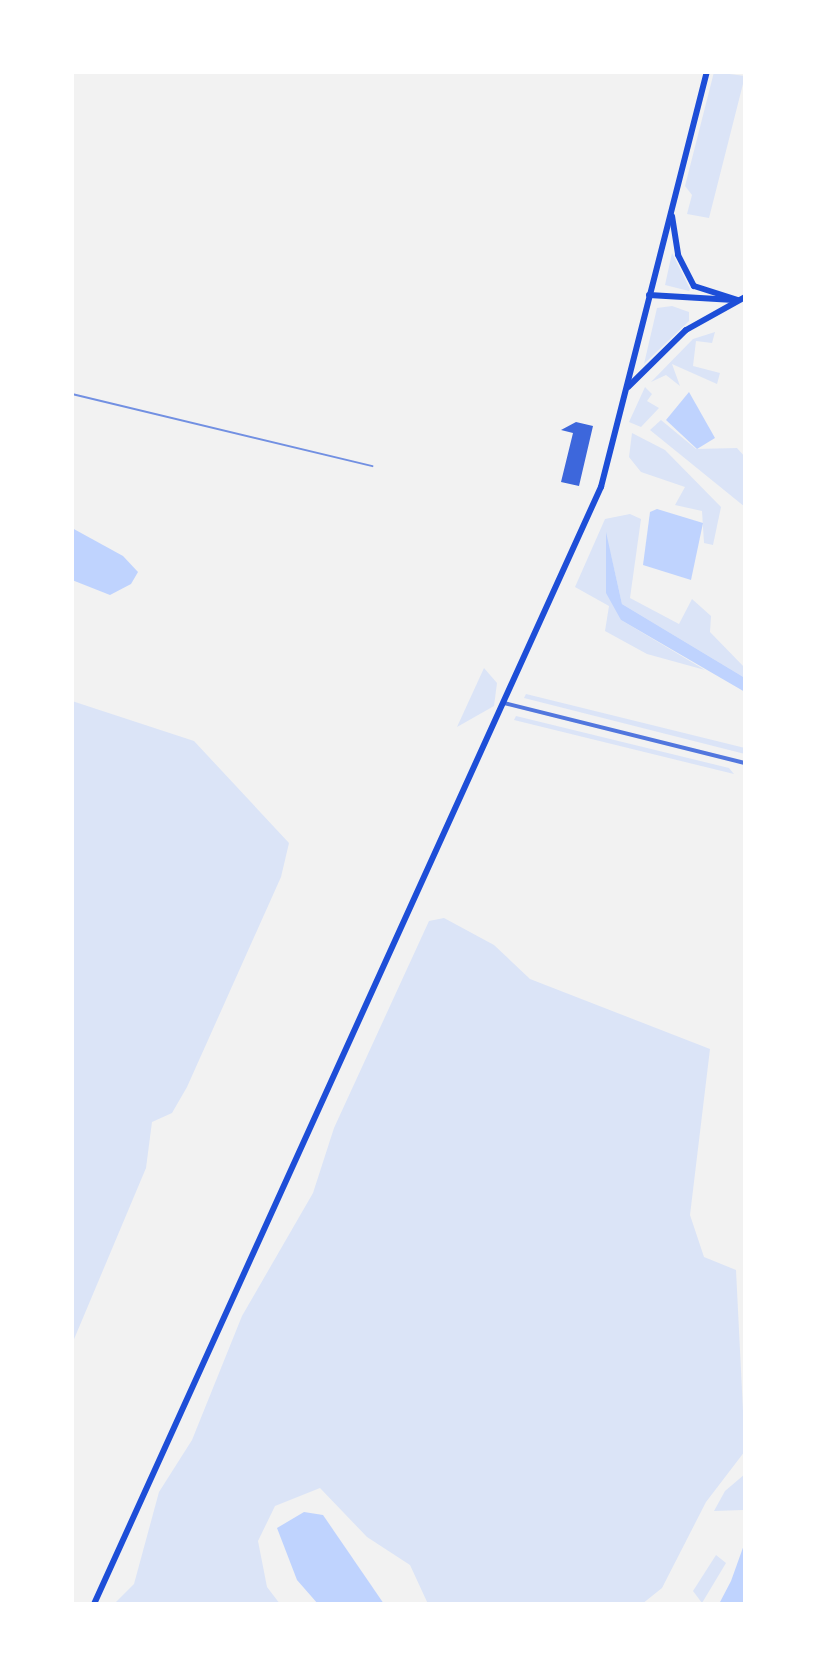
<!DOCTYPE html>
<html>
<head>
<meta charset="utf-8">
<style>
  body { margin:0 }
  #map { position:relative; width:817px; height:1676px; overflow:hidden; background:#f2f2f2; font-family:"Fira Sans Condensed",sans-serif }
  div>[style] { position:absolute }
  .green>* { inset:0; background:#dbe4f7 }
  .water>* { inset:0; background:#bfd3fe }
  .building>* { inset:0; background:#3d67dc }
  .minor>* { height:4px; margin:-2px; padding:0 2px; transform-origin:2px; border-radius:2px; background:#5277de }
  .secondary>* { height:6px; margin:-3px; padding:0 3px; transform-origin:3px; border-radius:3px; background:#1d4ed8 }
  .rail>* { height:2px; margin:-1px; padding:0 1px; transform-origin:1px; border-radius:1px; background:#7290e2 }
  span { translate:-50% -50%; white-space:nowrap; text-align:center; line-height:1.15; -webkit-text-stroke:8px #fff; paint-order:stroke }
  .frame { position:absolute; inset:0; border:74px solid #fff; pointer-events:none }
</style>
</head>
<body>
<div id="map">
  <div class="green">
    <div style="clip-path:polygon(714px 72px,745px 76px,709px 218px,687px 214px,692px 195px,685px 186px)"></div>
    <div style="clip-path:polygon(672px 253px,690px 289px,689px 291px,665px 285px)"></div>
    <div style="clip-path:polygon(672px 306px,689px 312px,689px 321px,644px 364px,657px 308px)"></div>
    <div style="clip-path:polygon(715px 332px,712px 343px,696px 341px,693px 366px,720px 373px,717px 384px,672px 364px,680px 386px,666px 375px,651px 382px,693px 339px)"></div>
    <div style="clip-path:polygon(645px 387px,652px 394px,647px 401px,659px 408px,641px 427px,629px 422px)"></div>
    <div style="clip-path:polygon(661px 420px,696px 449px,737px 448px,745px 457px,745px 507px,650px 430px)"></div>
    <div style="clip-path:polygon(632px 433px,665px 450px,721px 507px,713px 545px,704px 543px,702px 511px,675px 505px,685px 487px,641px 472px,629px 457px)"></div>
    <div style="clip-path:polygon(630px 514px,641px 519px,630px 598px,679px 624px,692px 599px,711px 616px,710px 632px,745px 668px,745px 678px,622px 604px,610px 551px,621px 620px,705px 670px,647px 654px,605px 631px,609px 606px,575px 587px,605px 519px)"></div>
    <div style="clip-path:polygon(484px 668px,497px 683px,494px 706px,457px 727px)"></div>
    <div style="clip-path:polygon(526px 694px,745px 748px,745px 754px,524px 698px)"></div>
    <div style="clip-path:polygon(72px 701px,194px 741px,289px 843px,281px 877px,187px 1087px,172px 1113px,152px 1122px,146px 1168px,72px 1344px)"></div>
    <div style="clip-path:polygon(516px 716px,729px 768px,734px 774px,514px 720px)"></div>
    <div style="clip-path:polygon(444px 918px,494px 945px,530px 979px,710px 1049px,690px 1215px,704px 1257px,736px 1270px,745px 1451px,706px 1502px,662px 1588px,642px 1604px,428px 1604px,410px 1565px,367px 1537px,320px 1488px,275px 1506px,258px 1541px,267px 1587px,280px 1604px,114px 1604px,134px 1584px,159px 1492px,192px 1440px,242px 1316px,313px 1193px,334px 1128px,429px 921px)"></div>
    <div style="clip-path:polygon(745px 1474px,743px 1510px,714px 1511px,725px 1491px)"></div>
    <div style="clip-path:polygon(716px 1555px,726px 1563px,702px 1603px,693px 1591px)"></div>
  </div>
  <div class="water">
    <div style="clip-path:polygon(689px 392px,715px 438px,697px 449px,666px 420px)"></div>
    <div style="clip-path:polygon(657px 509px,703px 523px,691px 580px,643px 565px,650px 512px)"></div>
    <div style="clip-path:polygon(72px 528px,123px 556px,138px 572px,131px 584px,110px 595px,72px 580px)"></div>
    <div style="clip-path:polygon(606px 532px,622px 604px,745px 678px,745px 692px,621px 620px,606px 593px)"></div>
    <div style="clip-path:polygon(304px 1512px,323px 1515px,384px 1604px,318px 1604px,297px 1580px,277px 1528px)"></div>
    <div style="clip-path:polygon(745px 1542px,745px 1604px,719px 1604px,731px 1581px)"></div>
  </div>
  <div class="building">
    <div style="clip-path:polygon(576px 422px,593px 426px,579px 486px,561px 482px,573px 433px,561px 430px)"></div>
  </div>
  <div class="minor">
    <div style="left:504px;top:703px;width:248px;rotate:14deg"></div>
  </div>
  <div class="secondary">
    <div style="left:672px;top:216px;width:39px;rotate:81deg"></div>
    <div style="left:678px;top:255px;width:35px;rotate:63deg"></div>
    <div style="left:694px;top:286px;width:46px;rotate:17.7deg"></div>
    <div style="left:649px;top:295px;width:85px;rotate:3.4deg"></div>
    <div style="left:628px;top:387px;width:81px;rotate:-44.5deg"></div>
    <div style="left:686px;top:330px;width:68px;rotate:-29.2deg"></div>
    <div style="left:94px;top:1604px;width:1227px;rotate:-65.59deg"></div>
    <div style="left:601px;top:487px;width:428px;rotate:-75.7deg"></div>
  </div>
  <div class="rail">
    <div style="left:72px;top:394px;width:309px;rotate:13.5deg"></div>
  </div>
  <div class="frame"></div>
</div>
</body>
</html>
